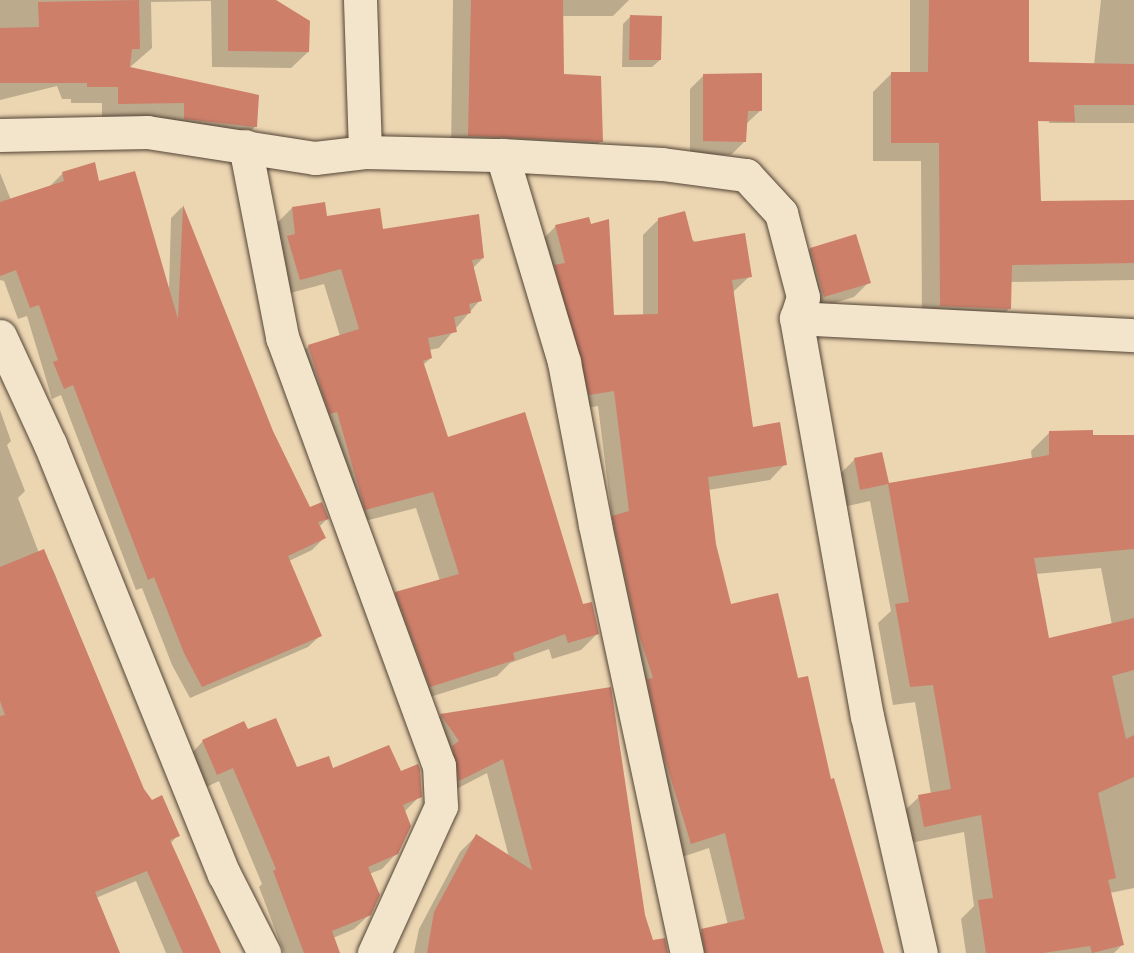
<!DOCTYPE html>
<html>
<head>
<meta charset="utf-8">
<style>
  body { margin:0 }
  #map { position:relative; width:1134px; height:953px; overflow:hidden; background:#ecd5b1; font-family:"Sorts Mill Goudy",serif }
  div>[style] { position:absolute }
  .shadow>* { inset:0; background:#0003 }
  .building>* { inset:0; background:#cd7f6a }
  .roads { filter:drop-shadow(0 0 2px #524436) drop-shadow(0 0 2px #524436) }
  .minor>* { height:33px; margin:-16.5px; padding:0 16.5px; transform-origin:16.5px; border-radius:16.5px; background:#f3e4cc }
  span { translate:-50% -50%; white-space:nowrap; text-align:center; line-height:1.15; -webkit-text-stroke:5px #f3e4cc; paint-order:stroke }
</style>
</head>
<body>
<div id="map">
  <div class="shadow">
    <div style="clip-path:polygon(0 0,273px 0,308px 52px,291px 68px,212px 67px,211px 1px,151px 2px,152px 48px,129px 68px,256px 126px,239px 142px,102px 120px,102px 103px,71px 103px,71px 99px,62px 99px,57px 86px,0 100px)"></div>
    <div style="clip-path:polygon(453px 0,629px 0,613px 16px,562px 16px,563px 75px,601px 141px,583px 159px,451px 153px)"></div>
    <div style="clip-path:polygon(910px 0,1027px 0,1027px 144px,1039px 203px,1134px 201px,1134px 280px,1010px 282px,1010px 308px,991px 327px,922px 324px,921px 161px,873px 161px,873px 92px,891px 74px,910px 74px)"></div>
    <div style="clip-path:polygon(1101px 0,1134px 0,1134px 123px,1049px 123px,1053px 84px,1094px 65px)"></div>
    <div style="clip-path:polygon(630px 17px,660px 60px,652px 67px,622px 67px,623px 24px)"></div>
    <div style="clip-path:polygon(704px 75px,761px 110px,746px 124px,744px 142px,731px 155px,690px 154px,690px 89px)"></div>
    <div style="clip-path:polygon(94px 164px,97px 183px,169px 290px,171px 218px,182px 207px,272px 432px,310px 509px,327px 519px,319px 527px,324px 538px,312px 550px,289px 561px,320px 636px,308px 647px,190px 698px,172px 665px,142px 588px,136px 590px,61px 395px,52px 399px,27px 316px,18px 319px,4px 281px,0 280px,0 173px,11px 200px,50px 186px,62px 174px)"></div>
    <div style="clip-path:polygon(292px 208px,483px 258px,473px 268px,480px 300px,439px 348px,429px 350px,431px 358px,423px 365px,448px 439px,525px 413px,582px 606px,598px 633px,581px 650px,552px 659px,549px 649px,510px 663px,497px 676px,414px 702px,380px 609px,396px 593px,440px 581px,416px 508px,349px 525px,292px 362px,309px 346px,340px 336px,324px 284px,283px 295px,276px 224px)"></div>
    <div style="clip-path:polygon(659px 219px,750px 276px,733px 292px,751px 429px,785px 464px,770px 480px,708px 490px,714px 544px,730px 606px,797px 680px,883px 953px,687px 953px,686px 946px,702px 931px,728px 925px,709px 848px,676px 859px,597px 533px,612px 518px,598px 406px,574px 410px,540px 242px,556px 226px,613px 317px,643px 316px,643px 235px)"></div>
    <div style="clip-path:polygon(855px 236px,869px 282px,854px 297px,808px 311px,795px 265px,810px 249px)"></div>
    <div style="clip-path:polygon(0 410px,11px 441px,7px 445px,25px 491px,18px 498px,39px 553px,43px 551px,54px 572px,143px 790px,178px 835px,170px 844px,217px 953px,166px 953px,136px 881px,96px 898px,118px 953px,0 953px)"></div>
    <div style="clip-path:polygon(evenodd,1049px 433px,1134px 437px,1134px 888px,1110px 893px,1122px 945px,1114px 953px,966px 953px,961px 919px,974px 906px,964px 832px,906px 844px,901px 814px,919px 797px,931px 794px,915px 702px,893px 705px,878px 623px,891px 611px,870px 501px,843px 507px,837px 477px,855px 459px,881px 454px,888px 485px,1032px 460px,1031px 451px,1049px 433px,1101px 568px,1112px 625px,1048px 640px,1036px 574px,1101px 568px)"></div>
    <div style="clip-path:polygon(609px 689px,644px 915px,651px 942px,668px 953px,414px 953px,419px 929px,460px 852px,476px 836px,509px 857px,487px 773px,443px 796px,426px 731px,441px 715px)"></div>
    <div style="clip-path:polygon(243px 723px,247px 731px,296px 769px,400px 773px,420px 796px,404px 812px,397px 853px,382px 869px,369px 874px,370px 914px,354px 929px,333px 938px,339px 953px,284px 953px,259px 887px,262px 884px,219px 781px,202px 789px,188px 757px,202px 742px)"></div>
  </div>
  <div class="building">
    <div style="clip-path:polygon(139px 0,140px 49px,132px 49px,130px 67px,259px 95px,257px 127px,184px 119px,184px 103px,118px 104px,118px 87px,87px 87px,87px 83px,0 83px,0 28px,39px 27px,38px 2px)"></div>
    <div style="clip-path:polygon(228px 0,276px 0,310px 21px,309px 52px,228px 51px)"></div>
    <div style="clip-path:polygon(471px 0,563px 0,564px 74px,601px 76px,603px 142px,468px 136px)"></div>
    <div style="clip-path:polygon(929px 0,1029px 0,1029px 62px,1134px 64px,1134px 105px,1074px 105px,1075px 122px,1038px 121px,1041px 201px,1134px 200px,1134px 263px,1012px 265px,1011px 309px,940px 306px,939px 143px,891px 143px,891px 72px,928px 72px)"></div>
    <div style="clip-path:polygon(630px 15px,662px 16px,661px 60px,629px 60px)"></div>
    <div style="clip-path:polygon(762px 73px,762px 111px,748px 111px,746px 142px,703px 141px,703px 74px)"></div>
    <div style="clip-path:polygon(95px 162px,99px 181px,135px 171px,178px 319px,183px 205px,273px 431px,310px 507px,322px 502px,329px 519px,318px 522px,326px 538px,288px 556px,322px 636px,202px 687px,184px 653px,154px 577px,148px 580px,73px 385px,64px 389px,53px 362px,58px 360px,39px 305px,30px 308px,16px 270px,0 276px,0 202px,64px 181px,62px 172px)"></div>
    <div style="clip-path:polygon(325px 202px,327px 216px,380px 208px,383px 229px,479px 214px,484px 258px,472px 260px,482px 301px,469px 304px,471px 313px,454px 317px,457px 332px,428px 338px,432px 358px,423px 361px,448px 437px,525px 412px,583px 604px,592px 602px,599px 634px,568px 643px,565px 634px,513px 653px,515px 660px,430px 687px,395px 592px,459px 574px,433px 492px,365px 510px,337px 412px,330px 414px,323px 395px,308px 345px,359px 329px,341px 269px,300px 280px,287px 236px,295px 234px,292px 207px)"></div>
    <div style="clip-path:polygon(685px 211px,693px 242px,745px 233px,752px 277px,732px 280px,753px 427px,780px 422px,787px 465px,708px 477px,716px 544px,731px 604px,778px 593px,798px 678px,808px 676px,831px 779px,834px 778px,884px 953px,705px 953px,701px 929px,745px 919px,725px 833px,691px 844px,663px 753px,647px 679px,653px 678px,636px 626px,612px 516px,629px 511px,614px 391px,589px 395px,554px 265px,565px 263px,555px 225px,589px 217px,591px 224px,609px 219px,614px 315px,658px 314px,658px 218px)"></div>
    <div style="clip-path:polygon(856px 234px,871px 283px,824px 297px,810px 248px)"></div>
    <div style="clip-path:polygon(1093px 430px,1093px 435px,1134px 435px,1134px 549px,1034px 558px,1049px 638px,1134px 618px,1134px 670px,1112px 676px,1126px 739px,1134px 735px,1134px 777px,1098px 793px,1116px 878px,1108px 880px,1124px 945px,1092px 953px,1090px 946px,1043px 953px,986px 953px,978px 900px,993px 898px,981px 815px,924px 827px,918px 795px,951px 789px,933px 685px,910px 687px,895px 604px,909px 602px,888px 484px,860px 490px,854px 458px,882px 452px,889px 483px,1049px 455px,1049px 431px)"></div>
    <div style="clip-path:polygon(44px 549px,144px 789px,152px 800px,162px 795px,180px 836px,170px 840px,221px 953px,183px 953px,147px 871px,95px 892px,120px 953px,0 953px,0 716px,5px 715px,0 701px,0 567px)"></div>
    <div style="clip-path:polygon(611px 687px,645px 915px,653px 940px,665px 938px,668px 953px,427px 953px,434px 912px,476px 834px,532px 870px,503px 759px,459px 781px,452px 746px,459px 741px,440px 714px)"></div>
    <div style="clip-path:polygon(276px 718px,297px 767px,329px 756px,333px 768px,389px 745px,401px 771px,418px 764px,420px 769px,422px 797px,403px 805px,411px 826px,398px 854px,368px 867px,380px 895px,371px 915px,332px 931px,340px 953px,304px 953px,273px 871px,276px 869px,233px 768px,217px 775px,202px 740px,244px 721px,248px 729px)"></div>
  </div>
  <div class="roads">
    <div class="minor">
      <div style="left:360px;top:0;width:152px;rotate:88.1deg"></div>
      <div style="left:0;top:135px;width:147px;rotate:-1.2deg"></div>
      <div style="left:147px;top:132px;width:170px;rotate:8.8deg"></div>
      <div style="left:315px;top:158px;width:50px;rotate:-6.8deg"></div>
      <div style="left:365px;top:152px;width:137px;rotate:1.3deg"></div>
      <div style="left:502px;top:155px;width:160px;rotate:3.2deg"></div>
      <div style="left:662px;top:164px;width:85px;rotate:7.5deg"></div>
      <div style="left:746px;top:175px;width:52px;rotate:47.4deg"></div>
      <div style="left:781px;top:213px;width:87px;rotate:75.3deg"></div>
      <div style="left:803px;top:297px;width:22px;rotate:108deg"></div>
      <div style="left:796px;top:318px;width:404px;rotate:79.9deg"></div>
      <div style="left:867px;top:716px;width:243px;rotate:77.2deg"></div>
      <div style="left:245px;top:146px;width:195px;rotate:79deg"></div>
      <div style="left:282px;top:337px;width:456px;rotate:69.9deg"></div>
      <div style="left:439px;top:765px;width:41px;rotate:87.2deg"></div>
      <div style="left:441px;top:806px;width:162px;rotate:114.5deg"></div>
      <div style="left:502px;top:155px;width:216px;rotate:73.3deg"></div>
      <div style="left:564px;top:362px;width:166px;rotate:79.2deg"></div>
      <div style="left:595px;top:525px;width:438px;rotate:77.9deg"></div>
      <div style="left:796px;top:318px;width:338px;rotate:2.9deg"></div>
      <div style="left:0;top:336px;width:119px;rotate:65.2deg"></div>
      <div style="left:50px;top:444px;width:464px;rotate:68deg"></div>
      <div style="left:224px;top:874px;width:89px;rotate:63.1deg"></div>
    </div>
  </div>
</div>
</body>
</html>
